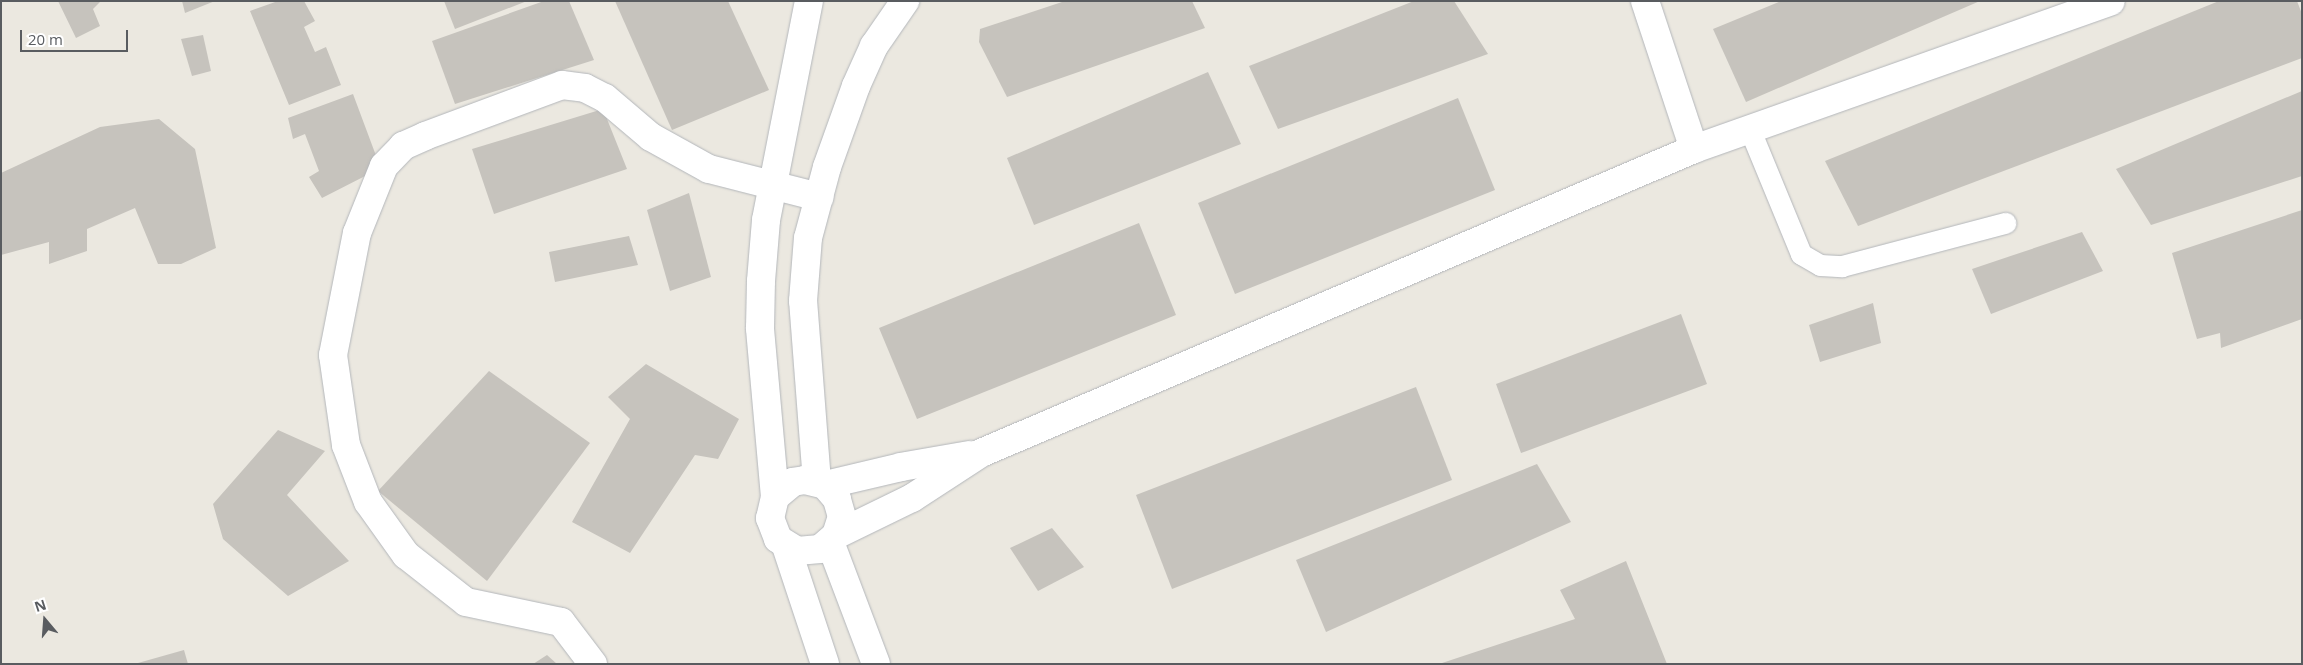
<!DOCTYPE html>
<html>
<head>
<meta charset="utf-8">
<style>
  body { margin:0 }
  #map { position:relative; width:2303px; height:665px; overflow:hidden; background:#ebe8e0; font-family:"Open Sans",sans-serif }
  div>[style] { position:absolute }
  .building>* { inset:0; background:#c6c3bd }
  .roads { filter:drop-shadow(0 0 1px #b3b6ba) drop-shadow(0 0 1px #b3b6ba) }
  .service>* { height:21px; margin:-10.5px; padding:0 10.5px; transform-origin:10.5px; border-radius:10.5px; background:#fff }
  .minor>* { height:28px; margin:-14px; padding:0 14px; transform-origin:14px; border-radius:14px; background:#fff }
  span { translate:-50% -50%; white-space:nowrap; text-align:center; line-height:1.15; -webkit-text-stroke:5px #fff; paint-order:stroke }
  .frame { position:absolute; inset:0; border:2px solid #595c60; pointer-events:none }
  .north { position:absolute; left:20px; top:595px; width:50px; height:50px; -webkit-text-stroke:4px #fff; paint-order:stroke; rotate:342deg; font-size:14px; font-weight:700; line-height:20px; text-align:center; color:#595c60 }
  .north::after { content:''; display:block; margin:auto; width:18px; height:22px; background:#595c60; clip-path:polygon(50% 0,100% 100%,50% 72%,0 100%) }
  .scale { position:absolute; left:20px; top:30px; width:108px; height:22px; box-sizing:border-box; border:2px solid #595c60; border-top:0; padding-left:6px; font-size:15px; line-height:18px; white-space:nowrap; color:#595c60; -webkit-text-stroke:4px #fff; paint-order:stroke }
</style>
</head>
<body>
<div id="map">
  <div class="building">
    <div style="clip-path:polygon(58px 1px,101px 1px,93px 9px,100px 26px,76px 38px)"></div>
    <div style="clip-path:polygon(182px 1px,215px 1px,185px 13px)"></div>
    <div style="clip-path:polygon(278px 1px,304px 1px,315px 21px,304px 27px,315px 52px,326px 47px,341px 85px,289px 105px,250px 11px)"></div>
    <div style="clip-path:polygon(444px 1px,527px 1px,455px 29px)"></div>
    <div style="clip-path:polygon(544px 1px,569px 1px,594px 60px,455px 104px,432px 41px)"></div>
    <div style="clip-path:polygon(615px 1px,728px 1px,769px 90px,672px 130px)"></div>
    <div style="clip-path:polygon(1065px 1px,1192px 1px,1205px 28px,1007px 97px,979px 42px,980px 29px)"></div>
    <div style="clip-path:polygon(1414px 1px,1454px 1px,1488px 54px,1278px 129px,1249px 66px)"></div>
    <div style="clip-path:polygon(1781px 1px,1980px 1px,1746px 102px,1713px 29px)"></div>
    <div style="clip-path:polygon(2219px 1px,2297px 1px,2302px 14px,2302px 58px,1858px 226px,1825px 161px)"></div>
    <div style="clip-path:polygon(203px 35px,211px 71px,192px 76px,181px 39px)"></div>
    <div style="clip-path:polygon(1208px 72px,1241px 144px,1034px 225px,1007px 158px)"></div>
    <div style="clip-path:polygon(2302px 91px,2302px 176px,2151px 225px,2116px 169px)"></div>
    <div style="clip-path:polygon(353px 94px,378px 161px,371px 173px,322px 198px,309px 177px,319px 171px,305px 134px,293px 139px,288px 118px)"></div>
    <div style="clip-path:polygon(1458px 98px,1495px 190px,1235px 294px,1198px 203px)"></div>
    <div style="clip-path:polygon(603px 109px,627px 169px,494px 214px,472px 149px)"></div>
    <div style="clip-path:polygon(159px 119px,195px 149px,216px 248px,181px 264px,158px 264px,135px 208px,87px 229px,87px 251px,49px 264px,49px 242px,1px 255px,1px 173px,100px 127px)"></div>
    <div style="clip-path:polygon(689px 193px,711px 277px,670px 291px,647px 210px)"></div>
    <div style="clip-path:polygon(2302px 210px,2302px 319px,2221px 348px,2220px 333px,2197px 339px,2172px 253px)"></div>
    <div style="clip-path:polygon(1139px 223px,1176px 315px,917px 419px,879px 328px)"></div>
    <div style="clip-path:polygon(2082px 232px,2103px 271px,1991px 314px,1972px 269px)"></div>
    <div style="clip-path:polygon(629px 236px,638px 265px,555px 282px,549px 252px)"></div>
    <div style="clip-path:polygon(1873px 303px,1881px 343px,1820px 362px,1809px 325px)"></div>
    <div style="clip-path:polygon(1681px 314px,1707px 384px,1521px 453px,1496px 384px)"></div>
    <div style="clip-path:polygon(646px 364px,739px 419px,718px 459px,695px 455px,630px 553px,572px 522px,630px 419px,608px 397px)"></div>
    <div style="clip-path:polygon(489px 371px,590px 443px,487px 581px,378px 491px)"></div>
    <div style="clip-path:polygon(1416px 387px,1452px 480px,1172px 589px,1136px 495px)"></div>
    <div style="clip-path:polygon(278px 430px,325px 451px,287px 495px,349px 561px,288px 596px,223px 539px,213px 504px)"></div>
    <div style="clip-path:polygon(1537px 464px,1571px 522px,1326px 632px,1296px 560px)"></div>
    <div style="clip-path:polygon(1052px 528px,1084px 567px,1038px 591px,1010px 548px)"></div>
    <div style="clip-path:polygon(1626px 561px,1667px 664px,1439px 664px,1575px 619px,1560px 590px)"></div>
    <div style="clip-path:polygon(184px 650px,188px 664px,139px 664px,138px 663px)"></div>
    <div style="clip-path:polygon(547px 655px,557px 664px,533px 664px)"></div>
  </div>
  <div class="roads">
    <div class="service">
      <div style="left:1750px;top:130px;width:134px;rotate:67.6deg"></div>
      <div style="left:1801px;top:254px;width:22px;rotate:30deg"></div>
      <div style="left:1820px;top:265px;width:22px;rotate:3deg"></div>
      <div style="left:1842px;top:266px;width:169px;rotate:-14.8deg"></div>
    </div>
    <div class="minor">
      <div style="left:1645px;top:1px;width:156px;rotate:71.7deg"></div>
      <div style="left:817px;top:482px;width:182px;rotate:-94.4deg"></div>
      <div style="left:803px;top:301px;width:63px;rotate:-85.5deg"></div>
      <div style="left:808px;top:238px;width:73px;rotate:-75deg"></div>
      <div style="left:827px;top:167px;width:86px;rotate:-70.3deg"></div>
      <div style="left:856px;top:86px;width:44px;rotate:-65.8deg"></div>
      <div style="left:874px;top:46px;width:55px;rotate:-55.4deg"></div>
      <div style="left:825px;top:485px;width:78px;rotate:-13.3deg"></div>
      <div style="left:901px;top:467px;width:70px;rotate:-9.9deg"></div>
      <div style="left:775px;top:497px;width:170px;rotate:-95.1deg"></div>
      <div style="left:760px;top:328px;width:47px;rotate:-88.8deg"></div>
      <div style="left:761px;top:281px;width:61px;rotate:-85.3deg"></div>
      <div style="left:766px;top:220px;width:223px;rotate:-78.9deg"></div>
      <div style="left:836px;top:535px;width:19px;rotate:-72deg"></div>
      <div style="left:842px;top:517px;width:19px;rotate:-106deg"></div>
      <div style="left:837px;top:499px;width:18px;rotate:-131deg"></div>
      <div style="left:825px;top:485px;width:21px;rotate:-166deg"></div>
      <div style="left:805px;top:480px;width:12px;rotate:171deg"></div>
      <div style="left:793px;top:482px;width:23px;rotate:140deg"></div>
      <div style="left:775px;top:497px;width:22px;rotate:103deg"></div>
      <div style="left:770px;top:518px;width:22px;rotate:69deg"></div>
      <div style="left:778px;top:539px;width:22px;rotate:32deg"></div>
      <div style="left:797px;top:551px;width:23px;rotate:-5deg"></div>
      <div style="left:820px;top:549px;width:21px;rotate:-41deg"></div>
      <div style="left:836px;top:535px;width:85px;rotate:-26deg"></div>
      <div style="left:912px;top:498px;width:82px;rotate:-33.1deg"></div>
      <div style="left:981px;top:453px;width:775px;rotate:-23.09deg"></div>
      <div style="left:1694px;top:149px;width:442px;rotate:-19.5deg"></div>
      <div style="left:830px;top:542px;width:130px;rotate:69.3deg"></div>
      <div style="left:786px;top:546px;width:124px;rotate:71.7deg"></div>
      <div style="left:593px;top:664px;width:53px;rotate:-127.3deg"></div>
      <div style="left:561px;top:622px;width:97px;rotate:-168.1deg"></div>
      <div style="left:466px;top:602px;width:76px;rotate:-141.9deg"></div>
      <div style="left:406px;top:555px;width:65px;rotate:-125.6deg"></div>
      <div style="left:368px;top:502px;width:61px;rotate:-111.1deg"></div>
      <div style="left:346px;top:445px;width:91px;rotate:-98.2deg"></div>
      <div style="left:333px;top:355px;width:124px;rotate:-78.9deg"></div>
      <div style="left:357px;top:233px;width:72px;rotate:-68.1deg"></div>
      <div style="left:384px;top:166px;width:28px;rotate:-46deg"></div>
      <div style="left:403px;top:146px;width:24px;rotate:-24deg"></div>
      <div style="left:425px;top:136px;width:146px;rotate:-20.4deg"></div>
      <div style="left:562px;top:85px;width:23px;rotate:7deg"></div>
      <div style="left:585px;top:88px;width:22px;rotate:27deg"></div>
      <div style="left:605px;top:98px;width:60px;rotate:40.3deg"></div>
      <div style="left:651px;top:137px;width:66px;rotate:28.9deg"></div>
      <div style="left:709px;top:169px;width:114px;rotate:14.3deg"></div>
    </div>
  </div>
  <div class="frame"></div>
  <div class="north">N</div>
  <div class="scale">20 m</div>
</div>
</body>
</html>
